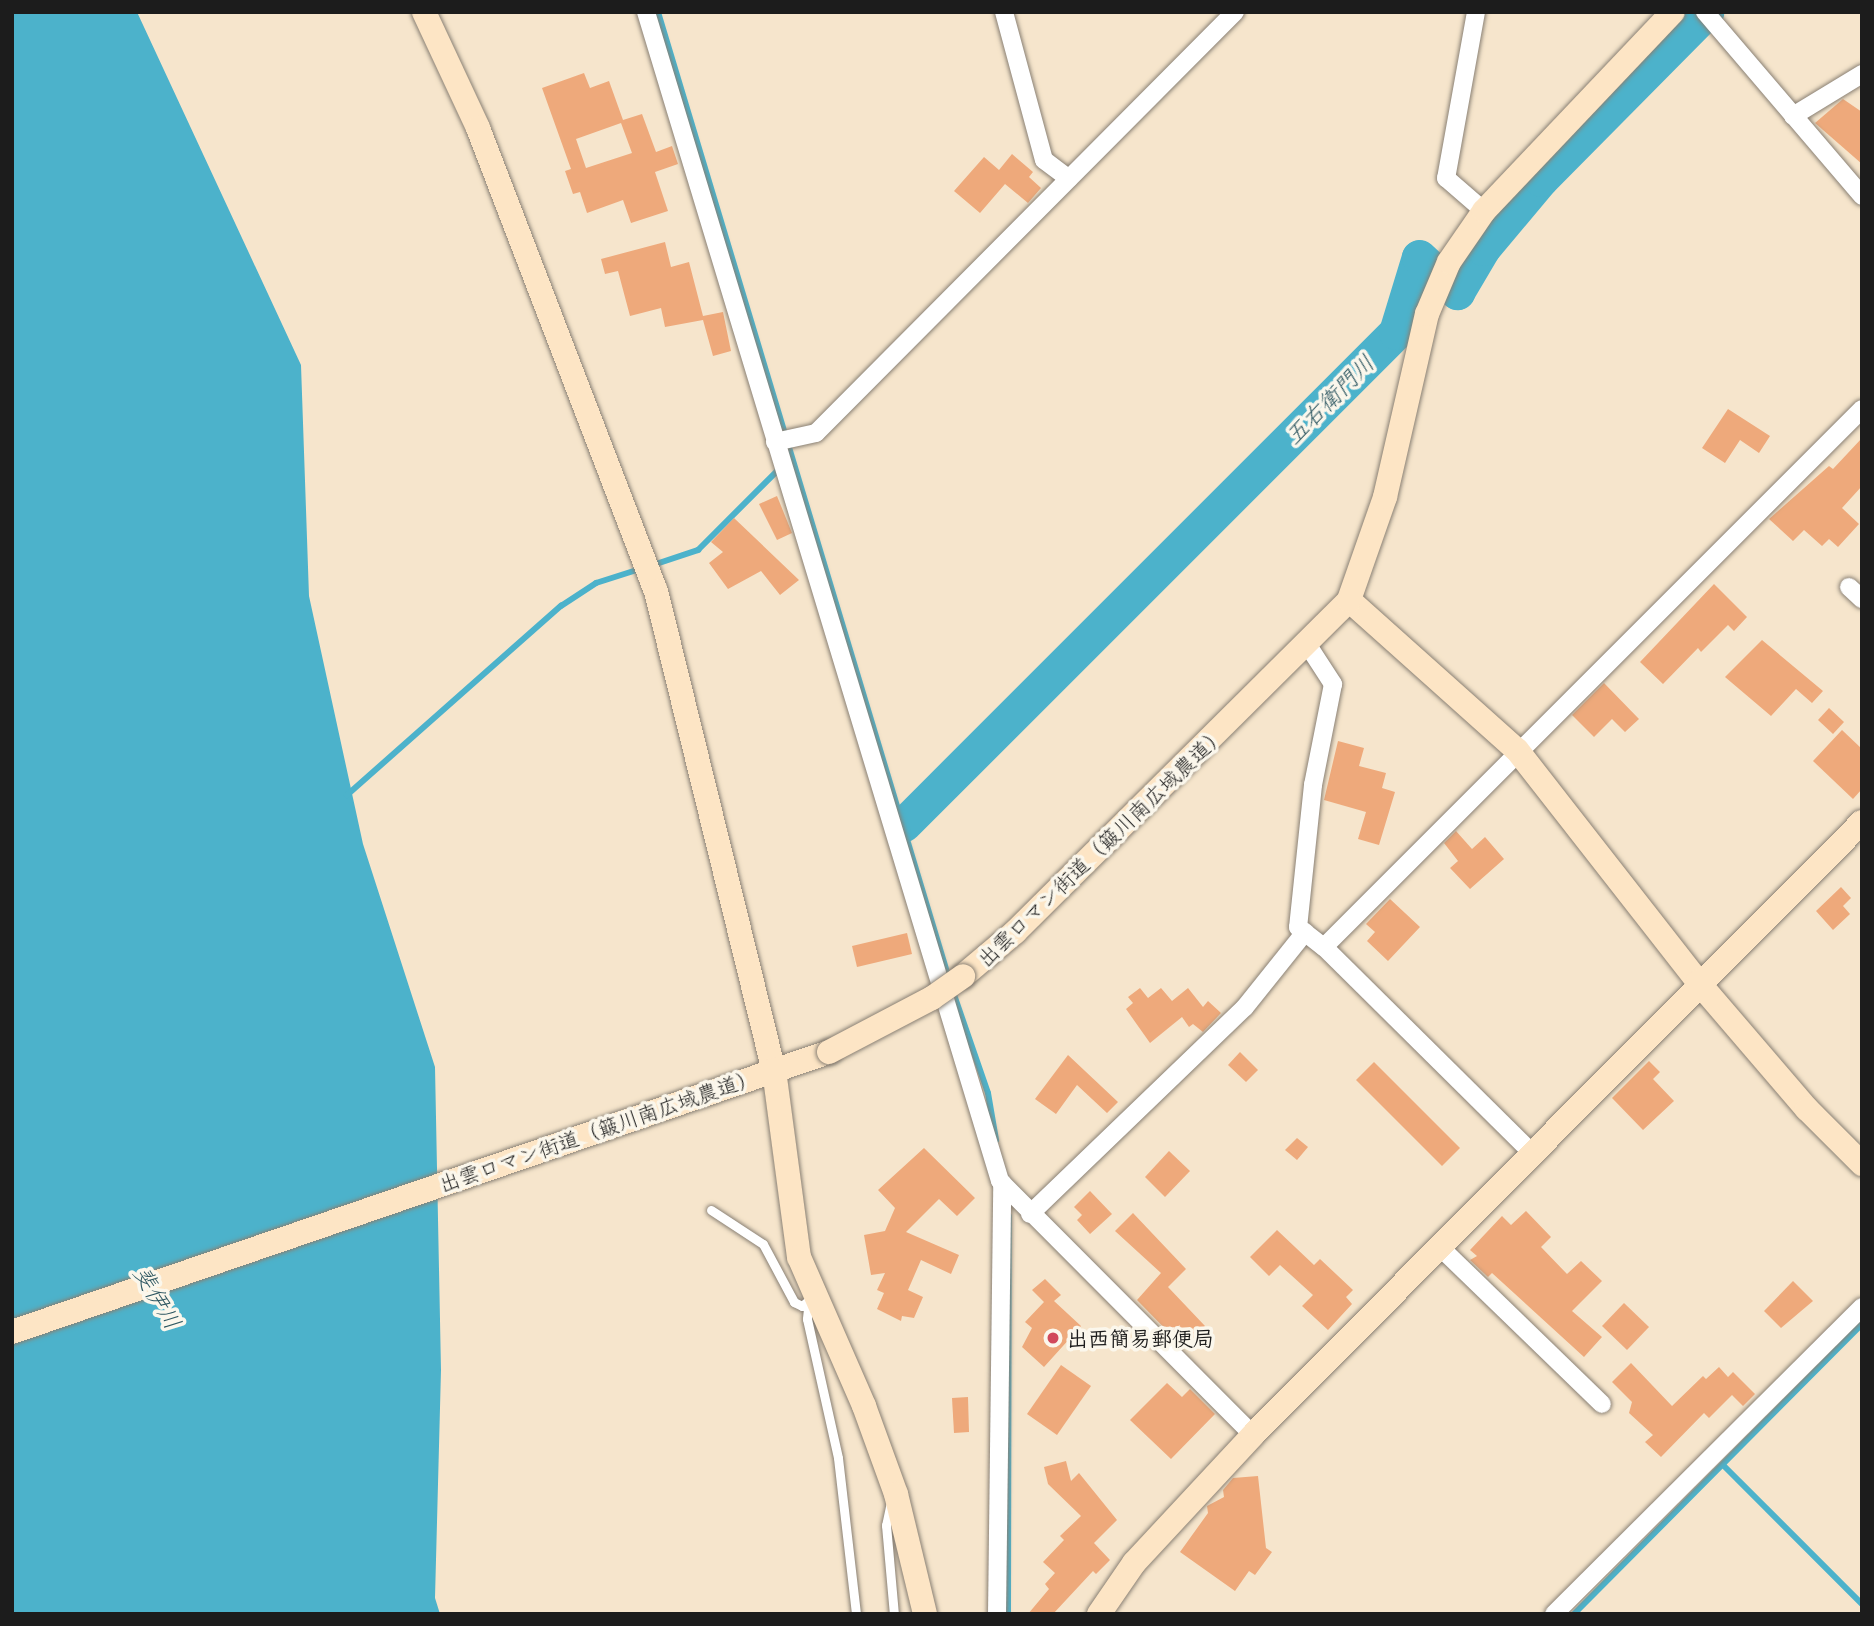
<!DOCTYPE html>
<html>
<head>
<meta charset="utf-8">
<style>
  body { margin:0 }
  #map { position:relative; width:1874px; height:1626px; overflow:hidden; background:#f6e5cc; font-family:Mali,"Klee One",sans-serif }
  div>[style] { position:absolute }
  .water>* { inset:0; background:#4cb2cb }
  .stream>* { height:6px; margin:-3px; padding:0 3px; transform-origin:3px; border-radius:3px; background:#4cb2cb }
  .river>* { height:35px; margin:-17.5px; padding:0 17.5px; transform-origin:17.5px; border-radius:17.5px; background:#4cb2cb }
  .building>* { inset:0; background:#eea97b }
  .roads { filter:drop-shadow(0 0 2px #898074) drop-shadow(0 0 2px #898074) }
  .lane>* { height:9px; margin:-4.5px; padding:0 4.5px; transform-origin:4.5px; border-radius:4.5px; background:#fff }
  .street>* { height:18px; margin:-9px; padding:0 9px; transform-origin:9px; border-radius:9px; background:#fff }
  .secondary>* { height:24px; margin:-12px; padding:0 12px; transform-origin:12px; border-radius:12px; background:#fde5c5 }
  .bridges { filter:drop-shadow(0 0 2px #898074) drop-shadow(0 0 2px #898074) }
  .secondary-bridge>* { height:24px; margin:-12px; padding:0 12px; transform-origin:12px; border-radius:12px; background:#fde5c5 }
  .dots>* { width:19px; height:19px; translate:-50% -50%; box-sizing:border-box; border:4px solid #fbf7ec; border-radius:50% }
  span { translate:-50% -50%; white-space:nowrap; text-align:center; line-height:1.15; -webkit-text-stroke:7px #fbf7ec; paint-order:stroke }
  .street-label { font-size:21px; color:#1c1c1c }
  .poi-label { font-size:21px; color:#1c1c1c; font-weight:700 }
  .left { translate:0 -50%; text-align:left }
  .water-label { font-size:23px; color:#2f5862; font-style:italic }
  .frame { position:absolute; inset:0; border:14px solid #1c1c1c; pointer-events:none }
</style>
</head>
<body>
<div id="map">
  <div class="water">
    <div style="clip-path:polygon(12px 12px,137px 12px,301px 365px,309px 596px,363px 844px,435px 1067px,441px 1370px,435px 1598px,440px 1614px,12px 1614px)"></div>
  </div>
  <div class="stream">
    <div style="left:658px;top:12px;width:1010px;rotate:73.25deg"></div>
    <div style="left:650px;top:566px;width:51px;rotate:-18.4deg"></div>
    <div style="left:698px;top:550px;width:117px;rotate:-45deg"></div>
    <div style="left:347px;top:795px;width:286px;rotate:-41.5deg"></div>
    <div style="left:561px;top:606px;width:42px;rotate:-33.3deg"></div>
    <div style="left:596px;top:583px;width:46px;rotate:-17.7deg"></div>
    <div style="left:952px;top:989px;width:110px;rotate:70.9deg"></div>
    <div style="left:988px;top:1093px;width:48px;rotate:80.3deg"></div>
    <div style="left:1723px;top:1465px;width:197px;rotate:45deg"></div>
    <div style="left:1008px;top:1614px;width:398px;rotate:-89.9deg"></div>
    <div style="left:1574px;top:1614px;width:409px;rotate:-45.2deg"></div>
  </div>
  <div class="river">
    <div style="left:904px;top:824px;width:696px;rotate:-45deg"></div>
    <div style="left:1396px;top:332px;width:78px;rotate:-73deg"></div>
    <div style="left:1419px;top:257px;width:52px;rotate:42.6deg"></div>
    <div style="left:1457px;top:292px;width:51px;rotate:-59.4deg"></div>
    <div style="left:1483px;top:248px;width:90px;rotate:-50deg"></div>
    <div style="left:1541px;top:179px;width:235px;rotate:-45.3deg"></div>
  </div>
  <div class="building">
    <div style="clip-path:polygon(evenodd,584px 73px,590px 88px,609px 81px,623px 120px,642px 114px,656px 152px,672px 146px,678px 164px,655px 172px,668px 211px,631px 223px,623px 200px,587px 213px,580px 192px,573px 194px,565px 171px,571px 169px,542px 88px,584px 73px,621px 123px,632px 153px,586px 168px,576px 139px,621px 123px)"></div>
    <div style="clip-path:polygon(1843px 99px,1862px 112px,1862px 164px,1815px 123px)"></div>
    <div style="clip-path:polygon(1012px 154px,1033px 172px,1029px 177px,1041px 188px,1028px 203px,1005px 184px,980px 213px,954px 191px,984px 157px,999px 170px)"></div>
    <div style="clip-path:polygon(665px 242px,671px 267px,689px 262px,703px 316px,723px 312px,731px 351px,713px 356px,703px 320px,665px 327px,661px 308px,630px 316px,618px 271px,605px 274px,601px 259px)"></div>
    <div style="clip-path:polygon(1728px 409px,1770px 436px,1759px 453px,1740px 440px,1725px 463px,1702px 448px)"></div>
    <div style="clip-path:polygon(1862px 438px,1862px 486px,1842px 508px,1859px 524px,1838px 547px,1829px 539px,1822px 546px,1804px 530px,1793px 541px,1769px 519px,1829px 466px,1833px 469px)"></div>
    <div style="clip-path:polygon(777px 496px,792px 533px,777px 540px,759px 504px)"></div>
    <div style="clip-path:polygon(734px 518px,799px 580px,780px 595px,761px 571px,728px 589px,709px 563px,723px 552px,711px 542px)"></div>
    <div style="clip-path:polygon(1714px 584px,1747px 617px,1734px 631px,1728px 625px,1701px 652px,1698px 648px,1663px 684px,1640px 662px)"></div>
    <div style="clip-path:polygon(1762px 640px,1823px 691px,1812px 703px,1796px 689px,1771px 716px,1725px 677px)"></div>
    <div style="clip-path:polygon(1604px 683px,1639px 719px,1625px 732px,1612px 719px,1594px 737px,1572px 715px)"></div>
    <div style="clip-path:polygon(1829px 708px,1844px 722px,1833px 734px,1818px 720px)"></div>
    <div style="clip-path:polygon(1842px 730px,1862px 749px,1862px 789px,1853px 799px,1813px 761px)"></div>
    <div style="clip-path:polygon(1338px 741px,1364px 748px,1359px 766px,1386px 773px,1382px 788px,1395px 792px,1379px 845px,1358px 839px,1366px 812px,1324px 800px)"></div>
    <div style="clip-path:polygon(1456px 831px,1472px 849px,1485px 837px,1504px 859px,1470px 889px,1450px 868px,1458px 861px,1444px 843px)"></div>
    <div style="clip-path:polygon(1841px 887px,1851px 898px,1843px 906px,1850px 914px,1833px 930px,1816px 911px)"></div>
    <div style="clip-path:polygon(1390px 899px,1420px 927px,1388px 961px,1367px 941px,1375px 932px,1366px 924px)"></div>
    <div style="clip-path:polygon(907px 933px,912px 954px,857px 967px,852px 946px)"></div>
    <div style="clip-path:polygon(1140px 988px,1148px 998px,1161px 988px,1172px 1001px,1188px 988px,1203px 1007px,1208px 1001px,1221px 1013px,1203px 1032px,1193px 1024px,1189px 1027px,1182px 1017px,1150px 1043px,1126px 1009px,1133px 1003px,1128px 997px)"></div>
    <div style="clip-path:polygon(1240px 1052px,1258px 1070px,1246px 1082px,1228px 1065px)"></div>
    <div style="clip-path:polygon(1068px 1055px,1118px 1102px,1107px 1113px,1077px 1085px,1056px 1114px,1035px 1099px)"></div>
    <div style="clip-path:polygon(1649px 1061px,1660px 1072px,1653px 1079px,1674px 1101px,1643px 1130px,1612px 1098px)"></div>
    <div style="clip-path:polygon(1374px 1062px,1460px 1148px,1442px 1166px,1356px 1080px)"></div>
    <div style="clip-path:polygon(1297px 1138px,1308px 1147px,1297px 1160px,1285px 1150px)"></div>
    <div style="clip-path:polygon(924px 1148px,975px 1198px,957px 1216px,939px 1199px,906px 1232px,959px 1255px,951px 1274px,921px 1260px,908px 1290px,923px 1297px,914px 1318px,902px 1316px,901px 1321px,877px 1309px,884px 1293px,877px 1290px,885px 1273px,871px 1275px,864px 1235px,885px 1231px,895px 1208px,878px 1190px)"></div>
    <div style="clip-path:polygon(1169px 1151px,1190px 1171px,1165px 1197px,1145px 1177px)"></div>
    <div style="clip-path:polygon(1090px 1191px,1112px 1214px,1090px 1234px,1077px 1220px,1082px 1215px,1074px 1207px)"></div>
    <div style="clip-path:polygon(1526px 1211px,1551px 1237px,1541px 1247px,1567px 1274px,1581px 1261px,1602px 1281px,1572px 1311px,1602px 1337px,1584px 1357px,1492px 1273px,1488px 1277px,1470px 1260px,1477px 1256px,1470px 1250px,1502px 1216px,1511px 1225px)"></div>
    <div style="clip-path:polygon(1133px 1213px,1186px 1269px,1168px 1287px,1205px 1326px,1184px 1348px,1137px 1300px,1161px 1273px,1115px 1231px)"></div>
    <div style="clip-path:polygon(1277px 1230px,1314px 1265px,1320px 1259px,1353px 1290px,1346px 1297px,1352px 1304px,1328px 1330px,1302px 1306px,1313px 1295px,1280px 1265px,1269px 1276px,1250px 1257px)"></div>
    <div style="clip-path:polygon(1045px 1279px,1061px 1295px,1054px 1301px,1081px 1326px,1044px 1367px,1022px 1347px,1032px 1328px,1025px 1322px,1044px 1302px,1032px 1290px)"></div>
    <div style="clip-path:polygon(1793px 1281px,1813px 1301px,1781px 1328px,1764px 1311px)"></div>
    <div style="clip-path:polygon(1624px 1303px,1649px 1327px,1627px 1350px,1602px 1326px)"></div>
    <div style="clip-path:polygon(1631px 1363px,1672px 1406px,1703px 1376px,1706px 1379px,1719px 1367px,1728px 1377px,1733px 1372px,1755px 1394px,1743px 1406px,1732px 1395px,1709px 1418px,1704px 1413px,1661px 1457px,1645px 1442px,1653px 1435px,1629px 1413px,1632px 1402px,1612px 1382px)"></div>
    <div style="clip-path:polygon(1061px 1365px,1091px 1386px,1057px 1435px,1027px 1414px)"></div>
    <div style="clip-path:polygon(1167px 1383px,1182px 1397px,1190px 1389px,1215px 1414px,1171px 1459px,1130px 1420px)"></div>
    <div style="clip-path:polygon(968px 1397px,969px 1432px,954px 1433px,952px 1398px)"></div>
    <div style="clip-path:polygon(1066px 1461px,1071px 1481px,1079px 1473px,1117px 1520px,1094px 1543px,1110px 1560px,1096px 1574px,1093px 1571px,1053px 1614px,1028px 1614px,1049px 1589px,1045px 1584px,1055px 1573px,1043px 1562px,1064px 1540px,1060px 1536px,1081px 1516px,1048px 1484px,1044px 1467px)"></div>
    <div style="clip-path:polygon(1258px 1476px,1266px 1548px,1272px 1552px,1255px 1575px,1249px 1571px,1235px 1591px,1180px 1552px,1208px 1513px,1207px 1506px,1224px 1497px,1223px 1490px,1233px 1478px)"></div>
  </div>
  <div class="roads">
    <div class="lane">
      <div style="left:711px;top:1210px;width:62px;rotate:33.2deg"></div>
      <div style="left:763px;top:1244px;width:66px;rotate:61.9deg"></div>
      <div style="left:794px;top:1302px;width:9px;rotate:27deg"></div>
      <div style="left:802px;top:1306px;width:9px;rotate:-41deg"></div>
      <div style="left:809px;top:1299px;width:20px;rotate:96deg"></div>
      <div style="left:807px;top:1319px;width:142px;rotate:77.4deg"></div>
      <div style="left:838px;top:1458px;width:157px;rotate:83.4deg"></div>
      <div style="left:891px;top:1502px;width:24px;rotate:102deg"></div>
      <div style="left:886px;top:1525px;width:89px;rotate:84.9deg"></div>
    </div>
    <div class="street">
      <div style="left:646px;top:12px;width:1221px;rotate:73.15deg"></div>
      <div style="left:1000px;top:1181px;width:359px;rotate:45.1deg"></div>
      <div style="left:1004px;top:12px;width:153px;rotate:74.9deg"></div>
      <div style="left:1044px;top:160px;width:31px;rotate:37deg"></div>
      <div style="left:1476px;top:12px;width:169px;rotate:100.2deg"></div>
      <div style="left:1446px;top:178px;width:50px;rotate:41deg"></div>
      <div style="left:1705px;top:12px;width:242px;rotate:49.5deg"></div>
      <div style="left:1793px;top:116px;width:81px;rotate:-31.3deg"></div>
      <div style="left:775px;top:442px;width:42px;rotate:-12.4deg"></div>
      <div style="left:816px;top:433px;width:594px;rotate:-45.14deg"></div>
      <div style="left:1849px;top:587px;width:18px;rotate:43deg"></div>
      <div style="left:1307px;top:644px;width:48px;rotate:57deg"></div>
      <div style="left:1333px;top:684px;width:103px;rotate:101.2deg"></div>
      <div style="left:1313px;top:785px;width:143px;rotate:96deg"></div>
      <div style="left:1298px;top:927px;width:33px;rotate:38deg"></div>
      <div style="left:1324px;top:947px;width:296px;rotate:44.7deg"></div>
      <div style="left:1324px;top:947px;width:761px;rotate:-45deg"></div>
      <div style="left:1030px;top:1214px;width:298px;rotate:-43.9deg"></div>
      <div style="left:1245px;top:1007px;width:96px;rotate:-51.3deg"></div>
      <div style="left:1441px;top:1248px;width:224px;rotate:44.1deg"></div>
      <div style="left:997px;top:1614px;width:431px;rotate:-89.3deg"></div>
      <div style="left:1554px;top:1614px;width:435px;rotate:-44.9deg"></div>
    </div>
    <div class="secondary">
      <div style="left:424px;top:12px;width:128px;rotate:65deg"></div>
      <div style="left:478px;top:128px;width:496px;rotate:69deg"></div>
      <div style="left:656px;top:591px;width:493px;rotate:76.2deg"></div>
      <div style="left:774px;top:1070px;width:189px;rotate:82.4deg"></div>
      <div style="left:799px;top:1257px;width:163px;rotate:66.4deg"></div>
      <div style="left:864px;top:1406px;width:94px;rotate:70deg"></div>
      <div style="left:896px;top:1494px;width:123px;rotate:76.4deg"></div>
      <div style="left:1349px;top:600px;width:225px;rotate:41.8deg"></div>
      <div style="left:1517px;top:750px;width:294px;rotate:52deg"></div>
      <div style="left:1698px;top:982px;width:167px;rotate:49.4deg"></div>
      <div style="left:1807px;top:1109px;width:78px;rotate:45deg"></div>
      <div style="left:963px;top:976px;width:68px;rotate:-40.2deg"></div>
      <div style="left:1015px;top:932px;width:471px;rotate:-44.8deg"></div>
      <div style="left:1349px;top:600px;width:109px;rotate:-70.7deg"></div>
      <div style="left:1385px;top:497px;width:188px;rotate:-77.1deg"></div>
      <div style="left:1427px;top:314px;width:56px;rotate:-67.1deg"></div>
      <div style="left:1449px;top:262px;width:62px;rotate:-55.5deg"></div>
      <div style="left:1484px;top:211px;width:274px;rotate:-46.5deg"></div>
      <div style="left:12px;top:1332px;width:864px;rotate:-18.92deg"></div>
      <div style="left:1099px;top:1614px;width:62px;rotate:-55.5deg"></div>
      <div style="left:1134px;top:1563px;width:175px;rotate:-47.1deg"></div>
      <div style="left:1253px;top:1435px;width:864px;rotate:-45.19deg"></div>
    </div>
  </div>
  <div class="bridges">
    <div class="secondary-bridge">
      <div style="left:829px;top:1052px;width:116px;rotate:-27.7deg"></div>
      <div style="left:932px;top:998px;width:38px;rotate:-35deg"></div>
    </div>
  </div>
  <div class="dots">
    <div style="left:1053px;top:1338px;background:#d1495b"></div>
  </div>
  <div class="street-label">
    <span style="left:1101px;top:846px;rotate:-44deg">出雲ロマン街道（簸川南広域農道）</span>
    <span style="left:598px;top:1130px;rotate:-19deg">出雲ロマン街道（簸川南広域農道）</span>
  </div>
  <div class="poi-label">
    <span class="left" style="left:1067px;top:1338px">出西簡易郵便局</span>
  </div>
  <div class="water-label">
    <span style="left:1329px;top:399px;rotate:-45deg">五右衛門川</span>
    <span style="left:158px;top:1297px;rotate:59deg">斐伊川</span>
  </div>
  <div class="frame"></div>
</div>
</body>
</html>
